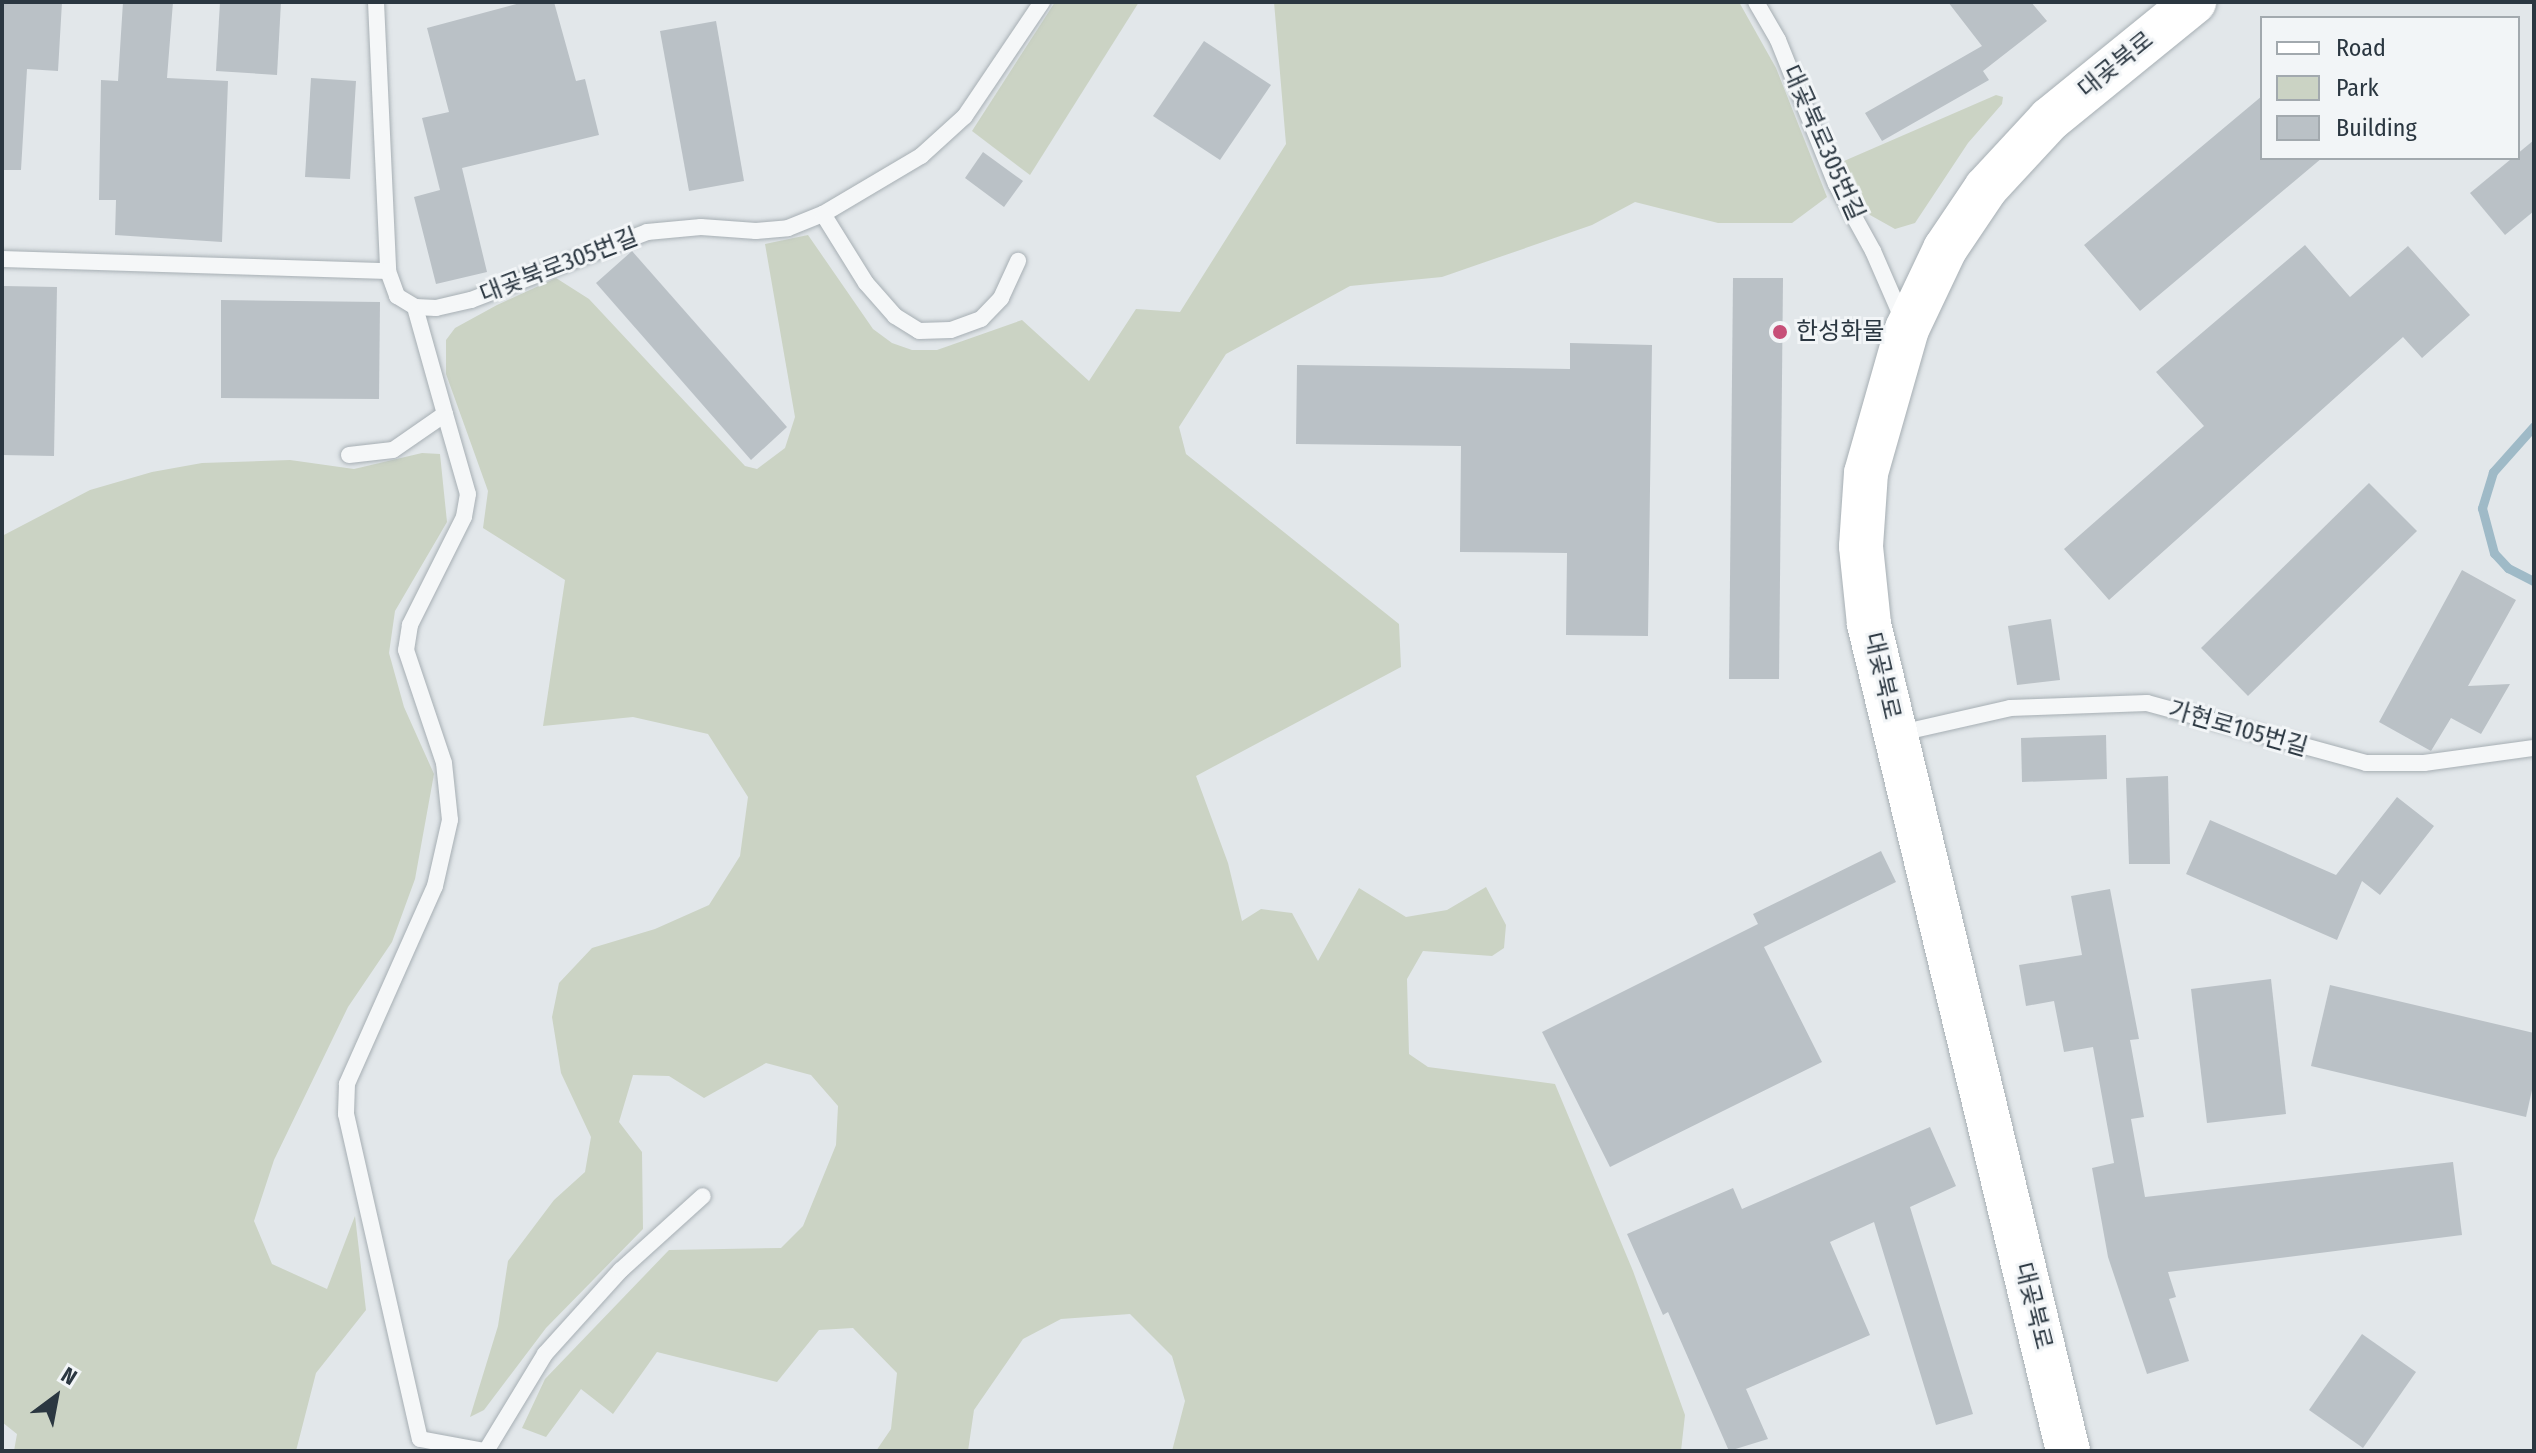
<!DOCTYPE html>
<html>
<head>
<meta charset="utf-8">
<style>
  body { margin:0 }
  #map { position:relative; width:2536px; height:1453px; overflow:hidden; background:#e2e7ea; font-family:"Fira Sans Condensed","Noto Sans KR",sans-serif }
  div>[style] { position:absolute }
  .green>* { inset:0; background:#cbd3c4 }
  .stream>* { height:9px; margin:-4.5px; padding:0 4.5px; transform-origin:4.5px; border-radius:4.5px; background:#9fbac7 }
  .building>* { inset:0; background:#bac1c6 }
  .roads { filter:drop-shadow(0 0 2px #a7afb4) drop-shadow(0 0 2px #a7afb4) }
  .lane>* { height:16px; margin:-8px; padding:0 8px; transform-origin:8px; border-radius:8px; background:#f5f7f8 }
  .secondary>* { height:44px; margin:-22px; padding:0 22px; transform-origin:22px; border-radius:22px; background:#fff }
  .dots>* { width:22px; height:22px; translate:-50% -50%; box-sizing:border-box; border:4px solid #f2f5f7; border-radius:50% }
  span { translate:-50% -50%; white-space:nowrap; text-align:center; line-height:1.15; -webkit-text-stroke:6px #f2f5f7; paint-order:stroke }
  .street-label { font-size:24px; color:#2b3741 }
  .poi-label { font-size:24px; color:#2b3741 }
  .left { translate:0 -50%; text-align:left }
  .frame { position:absolute; inset:0; border:4px solid #2b3741; pointer-events:none }
  .legend { position:absolute; left:2260px; top:16px; width:260px; height:144px; box-sizing:border-box; background:#f2f5f7; border:2px solid #a2a9ae; margin:0; padding:10px 14px; list-style:none; font-size:24px; color:#2b3741 }
  .legend li { display:flex; align-items:center; gap:16px; height:40px }
  .legend b { width:40px; border:2px solid #a2a9ae }
  .north { position:absolute; left:16px; top:1357px; width:80px; height:80px; -webkit-text-stroke:6px #f2f5f7; paint-order:stroke; rotate:32deg; font-size:22px; font-weight:700; line-height:32px; text-align:center; color:#2b3741 }
  .north::after { content:''; display:block; margin:auto; width:28px; height:36px; background:#2b3741; clip-path:polygon(50% 0,100% 100%,50% 72%,0 100%) }
</style>
</head>
<body>
<div id="map">
  <div class="green">
    <div style="clip-path:polygon(1055px 2px,1139px 2px,1030px 175px,972px 131px)"></div>
    <div style="clip-path:polygon(1274px 2px,1739px 2px,1776px 68px,1827px 197px,1792px 223px,1718px 223px,1635px 202px,1592px 225px,1442px 277px,1350px 286px,1226px 354px,1179px 427px,1186px 454px,1399px 624px,1401px 667px,1196px 776px,1228px 863px,1242px 921px,1261px 909px,1292px 913px,1318px 961px,1359px 888px,1406px 917px,1447px 910px,1486px 887px,1506px 925px,1504px 948px,1492px 956px,1423px 951px,1407px 979px,1409px 1054px,1428px 1067px,1555px 1084px,1633px 1271px,1685px 1415px,1681px 1451px,1172px 1451px,1185px 1401px,1172px 1356px,1130px 1314px,1061px 1319px,1023px 1339px,974px 1410px,968px 1451px,876px 1451px,891px 1429px,897px 1373px,853px 1328px,819px 1330px,777px 1382px,657px 1352px,613px 1414px,581px 1389px,546px 1437px,522px 1428px,545px 1379px,669px 1250px,781px 1248px,803px 1226px,836px 1145px,838px 1106px,811px 1075px,766px 1063px,704px 1098px,669px 1076px,633px 1075px,619px 1122px,642px 1152px,643px 1229px,546px 1328px,484px 1410px,470px 1417px,498px 1326px,508px 1261px,554px 1200px,585px 1172px,591px 1137px,561px 1073px,552px 1017px,559px 983px,592px 948px,655px 929px,709px 905px,740px 856px,748px 797px,708px 734px,633px 717px,543px 726px,565px 580px,483px 528px,488px 491px,446px 374px,446px 340px,455px 328px,497px 305px,556px 278px,589px 299px,745px 466px,757px 469px,785px 448px,795px 417px,765px 244px,808px 235px,873px 329px,892px 343px,912px 350px,937px 350px,1022px 320px,1089px 381px,1136px 309px,1180px 312px,1286px 144px)"></div>
    <div style="clip-path:polygon(1996px 95px,2003px 97px,2002px 104px,1968px 143px,1915px 223px,1895px 229px,1870px 215px,1853px 191px,1844px 161px)"></div>
    <div style="clip-path:polygon(422px 453px,440px 454px,447px 522px,395px 611px,389px 653px,404px 707px,434px 774px,415px 879px,392px 942px,348px 1007px,274px 1160px,254px 1221px,272px 1264px,327px 1289px,355px 1216px,366px 1310px,316px 1373px,296px 1451px,14px 1451px,17px 1434px,2px 1422px,2px 536px,90px 490px,152px 472px,202px 463px,290px 460px,354px 469px)"></div>
  </div>
  <div class="stream">
    <div style="left:2534px;top:426px;width:62px;rotate:131.7deg"></div>
    <div style="left:2493px;top:472px;width:38px;rotate:107deg"></div>
    <div style="left:2482px;top:508px;width:47px;rotate:75.1deg"></div>
    <div style="left:2494px;top:553px;width:21px;rotate:47deg"></div>
    <div style="left:2508px;top:568px;width:29px;rotate:27deg"></div>
  </div>
  <div class="building">
    <div style="clip-path:polygon(2px 2px,62px 2px,58px 71px,27px 69px,21px 170px,2px 170px)"></div>
    <div style="clip-path:polygon(123px 2px,173px 2px,167px 78px,228px 81px,222px 242px,115px 235px,116px 200px,99px 200px,101px 80px,118px 81px)"></div>
    <div style="clip-path:polygon(220px 2px,281px 2px,277px 75px,216px 71px)"></div>
    <div style="clip-path:polygon(524px 2px,554px 2px,576px 81px,585px 79px,599px 135px,462px 168px,487px 272px,436px 284px,414px 197px,440px 190px,422px 118px,449px 112px,427px 28px)"></div>
    <div style="clip-path:polygon(1948px 2px,2031px 2px,2047px 21px,1983px 71px,1989px 80px,1882px 141px,1865px 113px,1982px 46px)"></div>
    <div style="clip-path:polygon(716px 21px,744px 181px,689px 191px,660px 31px)"></div>
    <div style="clip-path:polygon(1204px 41px,1271px 85px,1220px 160px,1153px 116px)"></div>
    <div style="clip-path:polygon(311px 78px,356px 81px,350px 179px,305px 177px)"></div>
    <div style="clip-path:polygon(2262px 96px,2262px 158px,2322px 158px,2140px 311px,2084px 245px)"></div>
    <div style="clip-path:polygon(2534px 140px,2534px 211px,2505px 235px,2470px 193px)"></div>
    <div style="clip-path:polygon(983px 152px,1023px 181px,1004px 207px,965px 178px)"></div>
    <div style="clip-path:polygon(2305px 245px,2350px 297px,2408px 246px,2470px 315px,2422px 358px,2403px 337px,2109px 600px,2064px 549px,2204px 426px,2156px 372px)"></div>
    <div style="clip-path:polygon(632px 251px,787px 427px,751px 460px,596px 283px)"></div>
    <div style="clip-path:polygon(1733px 278px,1783px 278px,1779px 679px,1729px 679px)"></div>
    <div style="clip-path:polygon(4px 286px,57px 287px,54px 456px,2px 455px)"></div>
    <div style="clip-path:polygon(221px 300px,380px 302px,379px 399px,221px 398px)"></div>
    <div style="clip-path:polygon(1570px 343px,1652px 345px,1648px 636px,1566px 635px,1567px 553px,1460px 552px,1461px 446px,1296px 444px,1297px 365px,1570px 369px)"></div>
    <div style="clip-path:polygon(2369px 483px,2417px 531px,2248px 696px,2201px 648px)"></div>
    <div style="clip-path:polygon(2462px 570px,2516px 600px,2468px 686px,2510px 684px,2481px 734px,2451px 718px,2431px 751px,2379px 722px)"></div>
    <div style="clip-path:polygon(2051px 619px,2060px 680px,2017px 685px,2008px 626px)"></div>
    <div style="clip-path:polygon(2106px 735px,2107px 779px,2022px 782px,2021px 738px)"></div>
    <div style="clip-path:polygon(2168px 776px,2170px 864px,2129px 864px,2126px 778px)"></div>
    <div style="clip-path:polygon(2397px 797px,2434px 826px,2380px 895px,2362px 881px,2337px 940px,2186px 874px,2210px 820px,2336px 875px)"></div>
    <div style="clip-path:polygon(1881px 851px,1896px 882px,1764px 947px,1822px 1062px,1610px 1167px,1542px 1032px,1758px 924px,1753px 914px)"></div>
    <div style="clip-path:polygon(2110px 889px,2139px 1039px,2130px 1040px,2144px 1117px,2131px 1119px,2145px 1197px,2453px 1162px,2462px 1235px,2168px 1272px,2176px 1297px,2169px 1299px,2189px 1361px,2147px 1374px,2108px 1257px,2092px 1168px,2114px 1163px,2093px 1047px,2064px 1052px,2054px 1001px,2026px 1006px,2019px 965px,2082px 955px,2071px 896px)"></div>
    <div style="clip-path:polygon(2271px 979px,2286px 1114px,2207px 1123px,2191px 989px)"></div>
    <div style="clip-path:polygon(2330px 985px,2534px 1033px,2534px 1081px,2526px 1117px,2311px 1066px)"></div>
    <div style="clip-path:polygon(1930px 1127px,1956px 1186px,1910px 1207px,1973px 1414px,1936px 1425px,1874px 1222px,1830px 1242px,1870px 1335px,1746px 1389px,1768px 1439px,1729px 1451px,1668px 1312px,1663px 1315px,1627px 1234px,1733px 1188px,1742px 1209px)"></div>
    <div style="clip-path:polygon(2362px 1334px,2416px 1372px,2363px 1448px,2309px 1410px)"></div>
  </div>
  <div class="roads">
    <div class="lane">
      <div style="left:376px;top:2px;width:269px;rotate:87.4deg"></div>
      <div style="left:388px;top:271px;width:27px;rotate:70deg"></div>
      <div style="left:397px;top:296px;width:21px;rotate:31deg"></div>
      <div style="left:415px;top:307px;width:21px;rotate:3deg"></div>
      <div style="left:436px;top:308px;width:36px;rotate:-13deg"></div>
      <div style="left:471px;top:300px;width:189px;rotate:-21.1deg"></div>
      <div style="left:647px;top:232px;width:54px;rotate:-5.3deg"></div>
      <div style="left:701px;top:227px;width:55px;rotate:4.2deg"></div>
      <div style="left:756px;top:231px;width:32px;rotate:-5deg"></div>
      <div style="left:788px;top:228px;width:38px;rotate:-22deg"></div>
      <div style="left:823px;top:214px;width:114px;rotate:-30.6deg"></div>
      <div style="left:921px;top:156px;width:59px;rotate:-42.3deg"></div>
      <div style="left:965px;top:116px;width:138px;rotate:-56deg"></div>
      <div style="left:1756px;top:2px;width:44px;rotate:59.9deg"></div>
      <div style="left:1778px;top:40px;width:155px;rotate:68.1deg"></div>
      <div style="left:1836px;top:184px;width:77px;rotate:61.1deg"></div>
      <div style="left:1873px;top:251px;width:75px;rotate:66.5deg"></div>
      <div style="left:823px;top:214px;width:81px;rotate:58.1deg"></div>
      <div style="left:866px;top:283px;width:44px;rotate:48.7deg"></div>
      <div style="left:895px;top:316px;width:28px;rotate:32deg"></div>
      <div style="left:919px;top:331px;width:32px;rotate:-2deg"></div>
      <div style="left:951px;top:330px;width:32px;rotate:-20deg"></div>
      <div style="left:981px;top:319px;width:29px;rotate:-46deg"></div>
      <div style="left:1001px;top:298px;width:41px;rotate:-65.3deg"></div>
      <div style="left:2px;top:259px;width:386px;rotate:1.8deg"></div>
      <div style="left:445px;top:414px;width:83px;rotate:74deg"></div>
      <div style="left:468px;top:494px;width:23px;rotate:100deg"></div>
      <div style="left:464px;top:517px;width:121px;rotate:116.6deg"></div>
      <div style="left:410px;top:625px;width:25px;rotate:99deg"></div>
      <div style="left:406px;top:650px;width:119px;rotate:71.4deg"></div>
      <div style="left:444px;top:763px;width:57px;rotate:84deg"></div>
      <div style="left:450px;top:820px;width:68px;rotate:102.8deg"></div>
      <div style="left:435px;top:886px;width:217px;rotate:114deg"></div>
      <div style="left:347px;top:1084px;width:30px;rotate:92deg"></div>
      <div style="left:346px;top:1114px;width:333px;rotate:77.2deg"></div>
      <div style="left:420px;top:1439px;width:66px;rotate:10.5deg"></div>
      <div style="left:349px;top:455px;width:44px;rotate:-6.5deg"></div>
      <div style="left:393px;top:450px;width:63px;rotate:-34.7deg"></div>
      <div style="left:445px;top:414px;width:111px;rotate:-105.7deg"></div>
      <div style="left:1896px;top:734px;width:117px;rotate:-12.8deg"></div>
      <div style="left:2010px;top:708px;width:137px;rotate:-2.1deg"></div>
      <div style="left:2147px;top:703px;width:227px;rotate:15.3deg"></div>
      <div style="left:2366px;top:763px;width:58px"></div>
      <div style="left:2424px;top:763px;width:111px;rotate:-7.8deg"></div>
      <div style="left:486px;top:1451px;width:114px;rotate:-58.7deg"></div>
      <div style="left:545px;top:1354px;width:113px;rotate:-47.9deg"></div>
      <div style="left:621px;top:1270px;width:110px;rotate:-42.1deg"></div>
    </div>
    <div class="secondary">
      <div style="left:2068px;top:1451px;width:851px;rotate:-103.53deg"></div>
      <div style="left:1869px;top:624px;width:78px;rotate:-95.9deg"></div>
      <div style="left:1861px;top:546px;width:73px;rotate:-86.1deg"></div>
      <div style="left:1866px;top:473px;width:150px;rotate:-74.1deg"></div>
      <div style="left:1907px;top:329px;width:89px;rotate:-64.6deg"></div>
      <div style="left:1945px;top:249px;width:73px;rotate:-56.1deg"></div>
      <div style="left:1986px;top:188px;width:94px;rotate:-47.2deg"></div>
      <div style="left:2050px;top:119px;width:186px;rotate:-39.1deg"></div>
    </div>
  </div>
  <div class="dots">
    <div style="left:1780px;top:332px;background:#c74f78"></div>
  </div>
  <div class="street-label">
    <span style="left:2116px;top:65px;rotate:-39deg">대곶북로</span>
    <span style="left:1823px;top:143px;rotate:66deg">대곶북로305번길</span>
    <span style="left:559px;top:266px;rotate:-21deg">대곶북로305번길</span>
    <span style="left:1882px;top:676px;rotate:77deg">대곶북로</span>
    <span style="left:2238px;top:729px;rotate:16deg">가현로105번길</span>
    <span style="left:2033px;top:1306px;rotate:76deg">대곶북로</span>
  </div>
  <div class="poi-label">
    <span class="left" style="left:1796px;top:332px">한성화물</span>
  </div>
  <div class="frame"></div>
  <ul class="legend">
  <li><b style="height:10px;background:#fff"></b>Road</li>
  <li><b style="height:22px;background:#cbd3c4"></b>Park</li>
  <li><b style="height:22px;background:#bac1c6"></b>Building</li>
  </ul>
  <div class="north">N</div>
</div>
</body>
</html>
